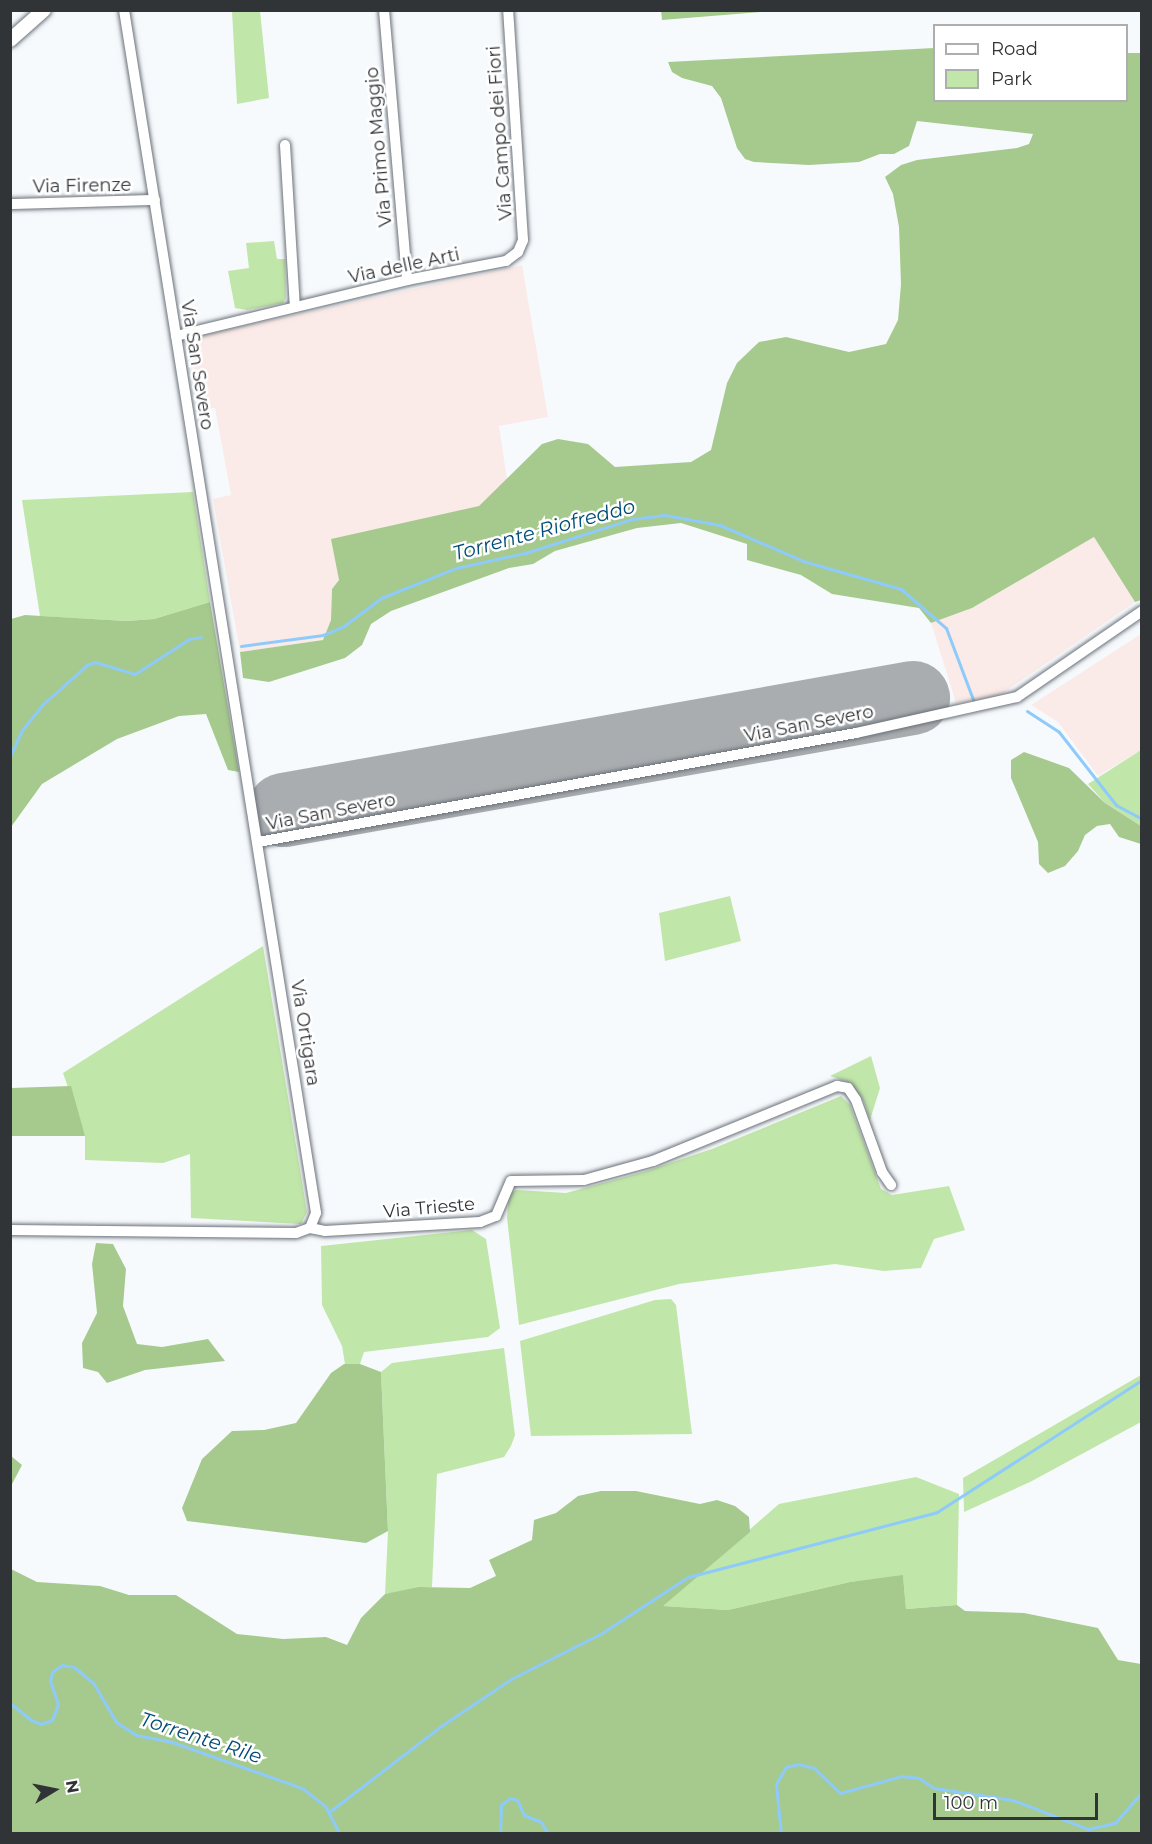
<!DOCTYPE html>
<html>
<head>
<meta charset="utf-8">
<style>
  body { margin:0 }
  #map { position:relative; width:1152px; height:1844px; overflow:hidden; background:#f7fafd; font-family:Montserrat,sans-serif }
  div>[style] { position:absolute }
  .industrial>* { inset:0; background:#fbebe8 }
  .green>* { inset:0; background:#c1e6a9 }
  .forest>* { inset:0; background:#a6ca8e }
  .stream>* { height:3px; margin:-1.5px; padding:0 1.5px; transform-origin:1.5px; border-radius:1.5px; background:#8ecafa }
  .runway>* { height:74px; margin:-37px; padding:0 37px; transform-origin:37px; border-radius:37px; background:#aaadb0 }
  .roads { filter:drop-shadow(0 0 2px #6a7179) drop-shadow(0 0 2px #6a7179) }
  .minor>* { height:10px; margin:-5px; padding:0 5px; transform-origin:5px; border-radius:5px; background:#fff }
  .tertiary>* { height:14px; margin:-7px; padding:0 7px; transform-origin:7px; border-radius:7px; background:#fff }
  span { translate:-50% -50%; white-space:nowrap; text-align:center; line-height:1.15; -webkit-text-stroke:5px #fff; paint-order:stroke }
  .street-label { font-size:18px; color:#313437 }
  .water-label { font-size:20px; color:#004c77; font-style:italic }
  .frame { position:absolute; inset:0; border:12px solid #313437; pointer-events:none }
  .legend { position:absolute; left:933px; top:24px; width:195px; height:78px; box-sizing:border-box; background:#fff; border:2px solid #adaeaf; margin:0; padding:8px 10px; list-style:none; font-size:18px; color:#313437 }
  .legend li { display:flex; align-items:center; gap:12px; height:30px }
  .legend b { width:30px; border:2px solid #adaeaf }
  .north { position:absolute; left:24px; top:1760px; width:60px; height:60px; -webkit-text-stroke:4px #fff; paint-order:stroke; rotate:80deg; font-size:16px; font-weight:700; line-height:24px; text-align:center; color:#313437 }
  .north::after { content:''; display:block; margin:auto; width:21px; height:27px; background:#313437; clip-path:polygon(50% 0,100% 100%,50% 72%,0 100%) }
  .scale { position:absolute; left:933px; top:1793px; width:165px; height:27px; box-sizing:border-box; border:3px solid #313437; border-top:0; padding-left:8px; font-size:18px; line-height:21px; white-space:nowrap; color:#313437; -webkit-text-stroke:4px #fff; paint-order:stroke }
</style>
</head>
<body>
<div id="map">
  <div class="industrial">
    <div style="clip-path:polygon(522px 265px,548px 417px,499px 426px,507px 479px,479px 506px,424px 519px,339px 580px,332px 589px,331px 620px,323px 640px,240px 652px,213px 499px,231px 495px,215px 408px,200px 409px,189px 338px)"></div>
    <div style="clip-path:polygon(1094px 537px,1135px 602px,997px 697px,956px 703px,931px 623px,972px 608px)"></div>
    <div style="clip-path:polygon(1141px 634px,1141px 750px,1098px 776px,1058px 722px,1031px 705px)"></div>
  </div>
  <div class="green">
    <div style="clip-path:polygon(232px 11px,260px 11px,269px 98px,237px 104px)"></div>
    <div style="clip-path:polygon(274px 241px,277px 259px,285px 259px,286px 298px,283px 303px,247px 310px,235px 308px,228px 271px,249px 268px,246px 243px)"></div>
    <div style="clip-path:polygon(193px 492px,210px 602px,154px 619px,126px 621px,40px 616px,22px 500px)"></div>
    <div style="clip-path:polygon(1141px 750px,1141px 826px,1105px 803px,1088px 784px)"></div>
    <div style="clip-path:polygon(730px 896px,741px 941px,665px 961px,659px 913px)"></div>
    <div style="clip-path:polygon(263px 946px,307px 1212px,301px 1224px,191px 1218px,190px 1154px,163px 1163px,85px 1160px,85px 1136px,63px 1073px)"></div>
    <div style="clip-path:polygon(871px 1056px,880px 1088px,870px 1120px,864px 1102px,851px 1083px,830px 1076px)"></div>
    <div style="clip-path:polygon(841px 1096px,850px 1105px,881px 1189px,892px 1195px,949px 1186px,965px 1230px,934px 1239px,921px 1268px,884px 1271px,835px 1264px,679px 1284px,519px 1325px,507px 1218px,509px 1193px,517px 1190px,566px 1193px,643px 1172px,712px 1149px)"></div>
    <div style="clip-path:polygon(472px 1230px,486px 1239px,500px 1328px,488px 1337px,364px 1352px,360px 1364px,345px 1364px,342px 1346px,322px 1305px,321px 1246px)"></div>
    <div style="clip-path:polygon(671px 1299px,676px 1305px,692px 1434px,531px 1436px,520px 1341px,655px 1300px)"></div>
    <div style="clip-path:polygon(504px 1348px,515px 1435px,511px 1446px,504px 1457px,437px 1474px,432px 1587px,385px 1594px,388px 1531px,381px 1372px,392px 1363px)"></div>
    <div style="clip-path:polygon(1141px 1375px,1141px 1422px,1030px 1482px,964px 1512px,963px 1478px)"></div>
    <div style="clip-path:polygon(916px 1477px,959px 1494px,957px 1605px,906px 1609px,903px 1576px,850px 1582px,728px 1610px,662px 1606px,779px 1504px)"></div>
  </div>
  <div class="forest">
    <div style="clip-path:polygon(661px 10px,774px 10px,774px 11px,662px 20px)"></div>
    <div style="clip-path:polygon(934px 48px,934px 100px,1126px 100px,1127px 53px,1141px 53px,1141px 600px,1135px 602px,1094px 537px,972px 608px,931px 623px,919px 608px,832px 594px,801px 575px,747px 560px,747px 544px,681px 523px,637px 528px,555px 551px,533px 564px,509px 568px,391px 611px,371px 624px,362px 645px,345px 658px,269px 682px,243px 678px,240px 652px,323px 640px,331px 620px,332px 589px,339px 580px,331px 539px,479px 506px,542px 444px,558px 439px,588px 444px,615px 467px,691px 462px,711px 450px,727px 383px,737px 363px,759px 342px,786px 337px,849px 352px,886px 344px,898px 320px,901px 284px,899px 227px,893px 194px,885px 177px,901px 165px,917px 160px,1017px 148px,1029px 144px,1033px 134px,917px 121px,909px 146px,894px 154px,880px 154px,859px 162px,809px 165px,754px 162px,745px 159px,737px 148px,721px 98px,712px 86px,682px 78px,672px 72px,668px 62px)"></div>
    <div style="clip-path:polygon(210px 602px,239px 772px,228px 770px,206px 714px,179px 716px,117px 739px,42px 784px,11px 827px,11px 619px,25px 615px,126px 621px,154px 619px)"></div>
    <div style="clip-path:polygon(1024px 752px,1069px 768px,1105px 803px,1141px 826px,1141px 844px,1119px 837px,1110px 824px,1097px 826px,1085px 835px,1078px 851px,1065px 866px,1048px 873px,1039px 864px,1038px 842px,1011px 778px,1011px 760px)"></div>
    <div style="clip-path:polygon(71px 1086px,85px 1136px,11px 1136px,11px 1088px)"></div>
    <div style="clip-path:polygon(96px 1243px,113px 1244px,126px 1269px,123px 1306px,137px 1344px,162px 1347px,208px 1339px,225px 1361px,145px 1370px,107px 1383px,98px 1372px,83px 1368px,82px 1343px,97px 1313px,92px 1264px)"></div>
    <div style="clip-path:polygon(344px 1364px,360px 1364px,381px 1372px,388px 1531px,366px 1543px,187px 1521px,182px 1508px,202px 1459px,232px 1431px,264px 1430px,296px 1423px,331px 1373px)"></div>
    <div style="clip-path:polygon(11px 1456px,22px 1465px,11px 1486px)"></div>
    <div style="clip-path:polygon(601px 1491px,636px 1491px,700px 1504px,717px 1500px,735px 1506px,749px 1517px,750px 1532px,663px 1606px,728px 1610px,850px 1582px,903px 1575px,906px 1609px,957px 1605px,965px 1611px,1024px 1613px,1098px 1628px,1118px 1660px,1141px 1664px,1141px 1833px,11px 1833px,11px 1569px,37px 1582px,100px 1586px,129px 1595px,176px 1595px,237px 1634px,283px 1639px,326px 1637px,347px 1645px,361px 1618px,385px 1594px,419px 1587px,470px 1588px,496px 1576px,489px 1560px,532px 1540px,534px 1520px,556px 1513px,578px 1496px)"></div>
  </div>
  <div class="stream">
    <div style="left:241px;top:646px;width:83px;rotate:-7.6deg"></div>
    <div style="left:323px;top:635px;width:23px;rotate:-23deg"></div>
    <div style="left:344px;top:626px;width:46px;rotate:-37.1deg"></div>
    <div style="left:381px;top:598px;width:81px;rotate:-21.8deg"></div>
    <div style="left:456px;top:568px;width:71px;rotate:-12.3deg"></div>
    <div style="left:525px;top:553px;width:112px;rotate:-17.6deg"></div>
    <div style="left:632px;top:519px;width:33px;rotate:-7deg"></div>
    <div style="left:665px;top:515px;width:56px;rotate:10.3deg"></div>
    <div style="left:720px;top:525px;width:90px;rotate:23.4deg"></div>
    <div style="left:803px;top:561px;width:102px;rotate:15.9deg"></div>
    <div style="left:901px;top:589px;width:60px;rotate:40.9deg"></div>
    <div style="left:946px;top:628px;width:79px;rotate:69.3deg"></div>
    <div style="left:1027px;top:711px;width:38px;rotate:33deg"></div>
    <div style="left:1059px;top:732px;width:93px;rotate:52deg"></div>
    <div style="left:1116px;top:805px;width:30px;rotate:28deg"></div>
    <div style="left:10px;top:756px;width:29px;rotate:-65deg"></div>
    <div style="left:22px;top:730px;width:32px;rotate:-51deg"></div>
    <div style="left:42px;top:705px;width:60px;rotate:-41.6deg"></div>
    <div style="left:87px;top:665px;width:9px;rotate:-21deg"></div>
    <div style="left:95px;top:662px;width:42px;rotate:16.7deg"></div>
    <div style="left:135px;top:674px;width:64px;rotate:-32.9deg"></div>
    <div style="left:189px;top:639px;width:12px;rotate:-9deg"></div>
    <div style="left:10px;top:1703px;width:27px;rotate:39deg"></div>
    <div style="left:31px;top:1720px;width:11px;rotate:22deg"></div>
    <div style="left:41px;top:1724px;width:12px;rotate:-20deg"></div>
    <div style="left:52px;top:1720px;width:17px;rotate:-69deg"></div>
    <div style="left:58px;top:1704px;width:24px;rotate:-109deg"></div>
    <div style="left:50px;top:1681px;width:9px;rotate:-77deg"></div>
    <div style="left:52px;top:1672px;width:12px;rotate:-35deg"></div>
    <div style="left:62px;top:1665px;width:12px;rotate:9deg"></div>
    <div style="left:74px;top:1667px;width:26px;rotate:40deg"></div>
    <div style="left:94px;top:1684px;width:44px;rotate:59.9deg"></div>
    <div style="left:116px;top:1722px;width:24px;rotate:33deg"></div>
    <div style="left:136px;top:1735px;width:37px;rotate:11deg"></div>
    <div style="left:172px;top:1742px;width:138px;rotate:19.5deg"></div>
    <div style="left:302px;top:1788px;width:29px;rotate:38deg"></div>
    <div style="left:325px;top:1806px;width:32px;rotate:62deg"></div>
    <div style="left:329px;top:1812px;width:141px;rotate:-37.5deg"></div>
    <div style="left:441px;top:1726px;width:84px;rotate:-33.9deg"></div>
    <div style="left:511px;top:1679px;width:102px;rotate:-26.8deg"></div>
    <div style="left:602px;top:1633px;width:103px;rotate:-33.1deg"></div>
    <div style="left:688px;top:1577px;width:257px;rotate:-14.6deg"></div>
    <div style="left:937px;top:1512px;width:244px;rotate:-32.8deg"></div>
    <div style="left:500px;top:1834px;width:29px;rotate:-88deg"></div>
    <div style="left:501px;top:1805px;width:11px;rotate:-38deg"></div>
    <div style="left:510px;top:1798px;width:7px;rotate:16deg"></div>
    <div style="left:517px;top:1800px;width:17px;rotate:65deg"></div>
    <div style="left:524px;top:1815px;width:18px;rotate:22deg"></div>
    <div style="left:541px;top:1822px;width:14px;rotate:60deg"></div>
    <div style="left:781px;top:1834px;width:50px;rotate:-95.7deg"></div>
    <div style="left:776px;top:1784px;width:20px;rotate:-60deg"></div>
    <div style="left:786px;top:1767px;width:13px;rotate:-13deg"></div>
    <div style="left:799px;top:1764px;width:16px;rotate:15deg"></div>
    <div style="left:814px;top:1768px;width:36px;rotate:44deg"></div>
    <div style="left:840px;top:1793px;width:64px;rotate:-15.3deg"></div>
    <div style="left:902px;top:1776px;width:17px;rotate:7deg"></div>
    <div style="left:919px;top:1778px;width:18px;rotate:34deg"></div>
    <div style="left:934px;top:1788px;width:80px;rotate:8.6deg"></div>
    <div style="left:1013px;top:1800px;width:80px;rotate:21.1deg"></div>
    <div style="left:1088px;top:1829px;width:28px;rotate:-13deg"></div>
    <div style="left:1115px;top:1823px;width:41px;rotate:-48.9deg"></div>
  </div>
  <div class="runway">
    <div style="left:284px;top:810px;width:639px;rotate:-10.1deg"></div>
  </div>
  <div class="roads">
    <div class="minor">
      <div style="left:124px;top:10px;width:1218px;rotate:80.93deg"></div>
      <div style="left:316px;top:1213px;width:16px;rotate:112deg"></div>
      <div style="left:384px;top:10px;width:271px;rotate:85.1deg"></div>
      <div style="left:285px;top:145px;width:162px;rotate:86.5deg"></div>
      <div style="left:10px;top:204px;width:145px;rotate:-1.6deg"></div>
      <div style="left:176px;top:336px;width:238px;rotate:-13.6deg"></div>
      <div style="left:407px;top:280px;width:101px;rotate:-10.9deg"></div>
      <div style="left:506px;top:261px;width:15px;rotate:-37deg"></div>
      <div style="left:518px;top:252px;width:13px;rotate:-67deg"></div>
      <div style="left:523px;top:240px;width:230px;rotate:-93.7deg"></div>
      <div style="left:258px;top:842px;width:608px;rotate:-10.33deg"></div>
      <div style="left:856px;top:733px;width:165px;rotate:-12.6deg"></div>
      <div style="left:1017px;top:697px;width:152px;rotate:-34.5deg"></div>
      <div style="left:10px;top:1230px;width:286px;rotate:0.6deg"></div>
      <div style="left:296px;top:1233px;width:15px;rotate:-20deg"></div>
      <div style="left:310px;top:1228px;width:15px;rotate:11deg"></div>
      <div style="left:325px;top:1231px;width:155px;rotate:-3.3deg"></div>
      <div style="left:480px;top:1222px;width:17px;rotate:-21deg"></div>
      <div style="left:496px;top:1216px;width:38px;rotate:-67deg"></div>
      <div style="left:511px;top:1181px;width:73px;rotate:-0.8deg"></div>
      <div style="left:584px;top:1180px;width:72px;rotate:-15.4deg"></div>
      <div style="left:653px;top:1161px;width:199px;rotate:-22.2deg"></div>
      <div style="left:837px;top:1086px;width:11px;rotate:10deg"></div>
      <div style="left:848px;top:1088px;width:14px;rotate:56deg"></div>
      <div style="left:856px;top:1100px;width:77px;rotate:70.1deg"></div>
      <div style="left:882px;top:1172px;width:16px;rotate:55deg"></div>
    </div>
    <div class="tertiary">
      <div style="left:10px;top:40px;width:45px;rotate:-41.4deg"></div>
    </div>
  </div>
  <div class="street-label">
    <span style="left:500px;top:133px;rotate:-94deg">Via Campo dei Fiori</span>
    <span style="left:379px;top:147px;rotate:-95deg">Via Primo Maggio</span>
    <span style="left:82px;top:186px;rotate:-1deg">Via Firenze</span>
    <span style="left:404px;top:266px;rotate:-12deg">Via delle Arti</span>
    <span style="left:197px;top:365px;rotate:81deg">Via San Severo</span>
    <span style="left:809px;top:724px;rotate:-11deg">Via San Severo</span>
    <span style="left:331px;top:812px;rotate:-11deg">Via San Severo</span>
    <span style="left:305px;top:1033px;rotate:81deg">Via Ortigara</span>
    <span style="left:429px;top:1208px;rotate:-5deg">Via Trieste</span>
  </div>
  <div class="water-label">
    <span style="left:544px;top:530px;rotate:-15deg">Torrente Riofreddo</span>
    <span style="left:201px;top:1738px;rotate:18deg">Torrente Rile</span>
  </div>
  <div class="frame"></div>
  <ul class="legend">
  <li><b style="height:8px;background:#fff"></b>Road</li>
  <li><b style="height:16px;background:#c1e6a9"></b>Park</li>
  </ul>
  <div class="north">N</div>
  <div class="scale">100 m</div>
</div>
</body>
</html>
